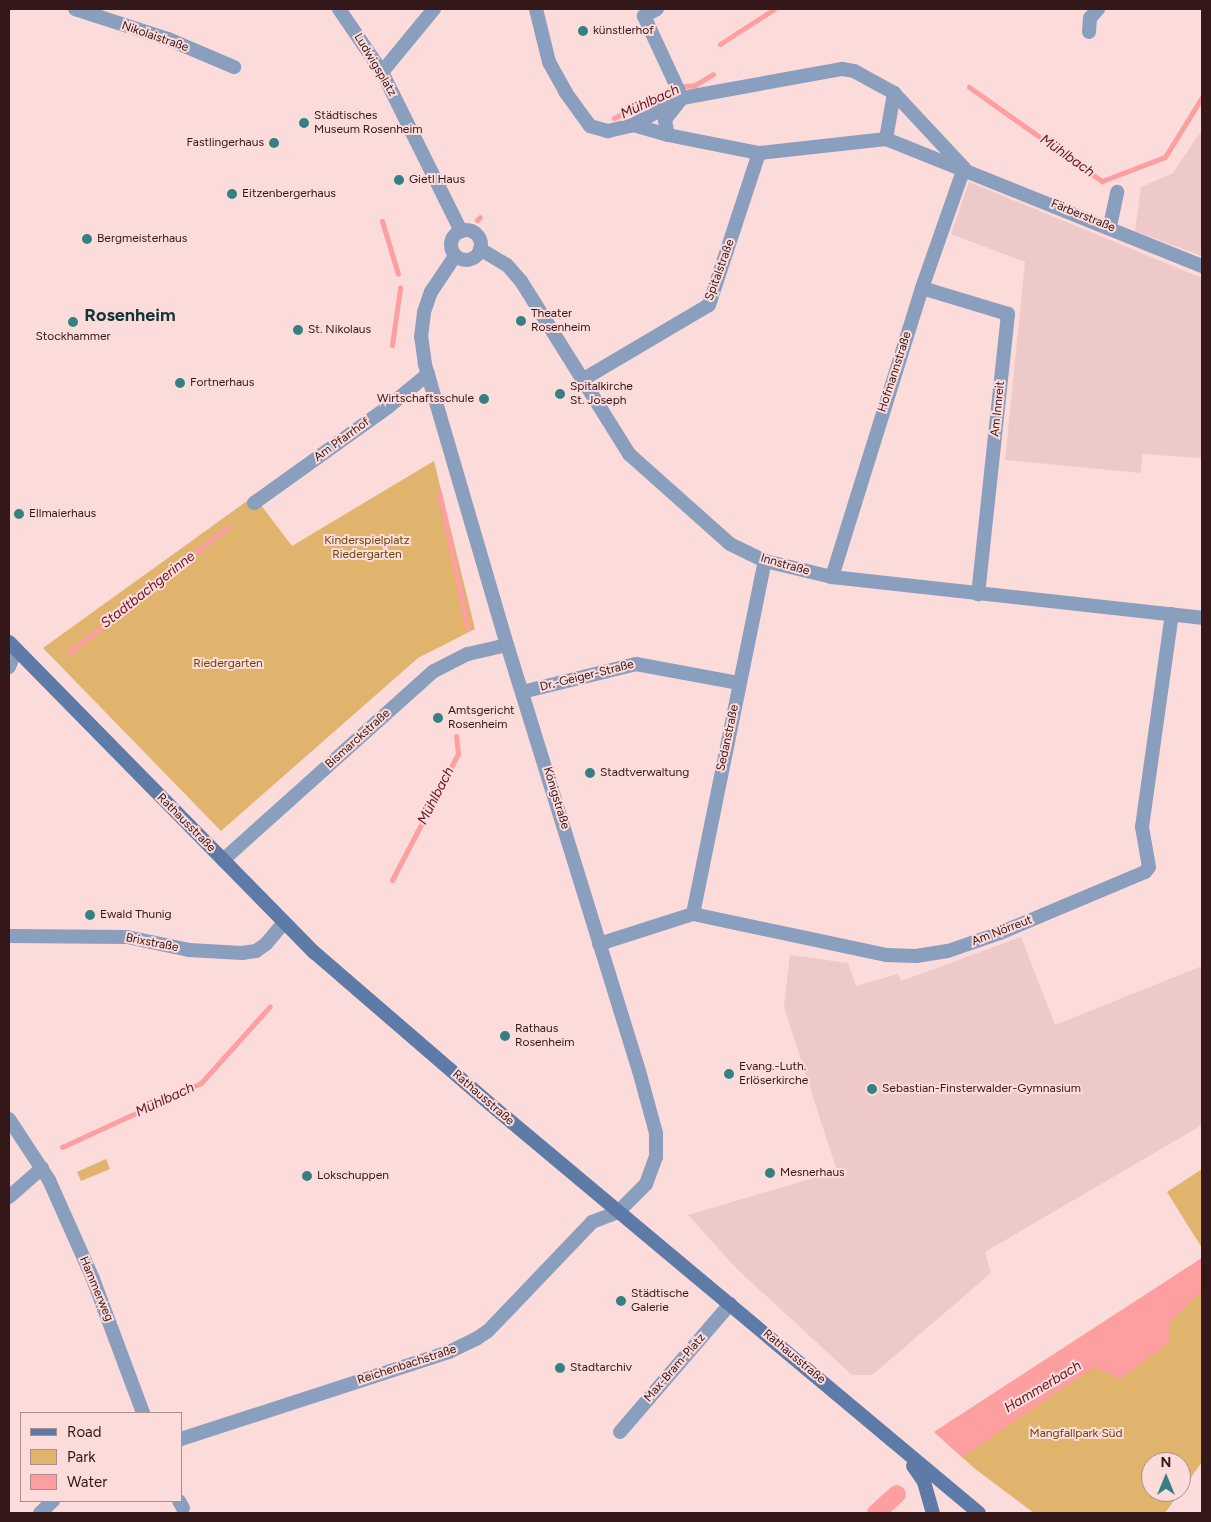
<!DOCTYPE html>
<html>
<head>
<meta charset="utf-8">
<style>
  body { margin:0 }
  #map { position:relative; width:1211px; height:1522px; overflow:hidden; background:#fcdbdb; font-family:Figtree,sans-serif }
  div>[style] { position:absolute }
  .built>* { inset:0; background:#edcac9 }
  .green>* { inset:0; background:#e0b46c }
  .water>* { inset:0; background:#fd9ea0 }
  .stream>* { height:5px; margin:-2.5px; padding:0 2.5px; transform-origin:2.5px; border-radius:2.5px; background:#fd9ea0 }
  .canal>* { height:18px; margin:-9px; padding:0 9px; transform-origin:9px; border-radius:9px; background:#fd9ea0 }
  .minor>* { height:14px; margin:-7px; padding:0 7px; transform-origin:7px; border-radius:7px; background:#8a9ebd }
  .minor>.ring { margin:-7px; padding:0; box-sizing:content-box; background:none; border:14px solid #8a9ebd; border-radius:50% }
  .secondary>* { height:14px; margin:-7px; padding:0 7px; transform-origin:7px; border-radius:7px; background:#5e7ba8 }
  .dots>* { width:14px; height:14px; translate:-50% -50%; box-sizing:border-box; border:2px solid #fcdbdb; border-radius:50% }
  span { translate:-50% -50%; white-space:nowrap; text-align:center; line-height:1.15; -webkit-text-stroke:4px #fcdbdb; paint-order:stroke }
  .poi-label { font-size:12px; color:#341718 }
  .left { translate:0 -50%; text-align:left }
  .right { translate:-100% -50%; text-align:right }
  .street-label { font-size:12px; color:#341718 }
  .park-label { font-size:12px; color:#684807 }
  .water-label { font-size:14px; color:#65131f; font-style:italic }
  .district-label { font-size:18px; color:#123536; font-weight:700 }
  .frame { position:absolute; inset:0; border:10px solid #341718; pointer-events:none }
  .legend { position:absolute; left:20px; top:1412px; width:162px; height:90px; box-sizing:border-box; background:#fcdbdb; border:1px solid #ac8d8d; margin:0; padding:6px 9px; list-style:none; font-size:15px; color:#341718 }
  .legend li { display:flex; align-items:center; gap:10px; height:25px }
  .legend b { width:25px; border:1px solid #ac8d8d }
  .north { position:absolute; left:1141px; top:1452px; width:50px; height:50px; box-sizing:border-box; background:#fcdbdb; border:1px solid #ac8d8d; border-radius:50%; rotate:0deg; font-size:14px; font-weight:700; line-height:20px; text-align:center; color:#341718 }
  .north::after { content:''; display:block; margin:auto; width:18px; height:22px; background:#367f82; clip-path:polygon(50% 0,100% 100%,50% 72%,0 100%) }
</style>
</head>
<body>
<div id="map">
  <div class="built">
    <div style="clip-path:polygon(1202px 130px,1202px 256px,1135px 231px,1141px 187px,1173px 173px)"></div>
    <div style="clip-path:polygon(969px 182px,1202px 278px,1202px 458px,1142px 454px,1141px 473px,1005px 460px,1025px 262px,951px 234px)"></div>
    <div style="clip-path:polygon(1021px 937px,1055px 1025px,1202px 966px,1202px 1125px,985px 1252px,991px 1273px,872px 1375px,852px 1375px,737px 1269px,688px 1215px,837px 1171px,784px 1007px,790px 955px,848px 963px,856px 986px,898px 974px,901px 981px)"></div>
  </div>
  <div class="green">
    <div style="clip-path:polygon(434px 461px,475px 629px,418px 658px,221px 831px,43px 648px,254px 496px,292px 546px)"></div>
    <div style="clip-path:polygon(106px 1159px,110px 1169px,81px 1181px,77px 1172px)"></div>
    <div style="clip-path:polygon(1202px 1169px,1202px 1248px,1167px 1192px)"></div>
    <div style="clip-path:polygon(1202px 1258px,1202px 1462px,1181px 1491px,1181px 1462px,1151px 1462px,1151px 1492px,1180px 1492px,1165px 1513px,1034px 1513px,974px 1468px,934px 1432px)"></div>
  </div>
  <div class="water">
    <div style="clip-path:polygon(1202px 1258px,1202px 1291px,1169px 1322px,1169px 1342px,1120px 1379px,1094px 1367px,962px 1457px,934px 1432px)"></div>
  </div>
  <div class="stream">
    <div style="left:720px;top:44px;width:64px;rotate:-32.9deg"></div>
    <div style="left:969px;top:87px;width:163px;rotate:35.3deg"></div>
    <div style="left:1102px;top:181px;width:67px;rotate:-20.9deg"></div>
    <div style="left:1165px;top:157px;width:70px;rotate:-58.3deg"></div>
    <div style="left:614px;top:118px;width:68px;rotate:-27.3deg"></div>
    <div style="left:674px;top:87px;width:21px;rotate:-5deg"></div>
    <div style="left:695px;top:85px;width:21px;rotate:-31deg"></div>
    <div style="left:477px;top:220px;width:4px;rotate:-45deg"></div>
    <div style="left:382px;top:221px;width:55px;rotate:73.2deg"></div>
    <div style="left:392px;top:345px;width:58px;rotate:-82deg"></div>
    <div style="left:439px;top:492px;width:140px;rotate:78deg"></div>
    <div style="left:69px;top:653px;width:203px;rotate:-38.4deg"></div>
    <div style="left:392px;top:880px;width:142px;rotate:-62.4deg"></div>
    <div style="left:458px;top:754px;width:18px;rotate:-96deg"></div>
    <div style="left:62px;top:1147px;width:153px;rotate:-24.7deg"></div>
    <div style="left:201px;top:1083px;width:103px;rotate:-48.1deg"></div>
  </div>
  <div class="canal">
    <div style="left:876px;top:1513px;width:28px;rotate:-42deg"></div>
  </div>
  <div class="minor">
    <div style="left:75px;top:9px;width:98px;rotate:17.9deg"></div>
    <div style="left:168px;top:39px;width:72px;rotate:23deg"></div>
    <div style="left:339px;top:9px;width:76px;rotate:55.7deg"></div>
    <div style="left:382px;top:72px;width:178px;rotate:63.6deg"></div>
    <div style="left:536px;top:9px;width:55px;rotate:76.2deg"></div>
    <div style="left:549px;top:62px;width:35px;rotate:61deg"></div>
    <div style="left:566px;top:93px;width:41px;rotate:54deg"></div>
    <div style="left:590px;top:126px;width:19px;rotate:16deg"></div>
    <div style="left:608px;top:131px;width:26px;rotate:-13deg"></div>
    <div style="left:633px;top:125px;width:56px;rotate:-28.9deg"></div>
    <div style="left:682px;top:98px;width:28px;rotate:128deg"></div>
    <div style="left:665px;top:120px;width:15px;rotate:79deg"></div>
    <div style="left:668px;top:135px;width:36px;rotate:-164deg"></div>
    <div style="left:657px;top:9px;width:15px;rotate:152deg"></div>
    <div style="left:644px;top:16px;width:90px;rotate:65.1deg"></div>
    <div style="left:682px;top:98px;width:163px;rotate:-10.3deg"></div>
    <div style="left:842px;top:69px;width:12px;rotate:9deg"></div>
    <div style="left:854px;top:71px;width:46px;rotate:28.8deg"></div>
    <div style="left:894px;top:93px;width:103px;rotate:47deg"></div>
    <div style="left:964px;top:168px;width:127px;rotate:109.3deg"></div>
    <div style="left:922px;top:288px;width:303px;rotate:107.3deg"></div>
    <div style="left:1089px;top:32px;width:14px;rotate:-86deg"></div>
    <div style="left:1090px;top:18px;width:12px;rotate:-48deg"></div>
    <div style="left:382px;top:72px;width:82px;rotate:-50.5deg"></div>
    <div style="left:668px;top:135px;width:93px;rotate:11.2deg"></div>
    <div style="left:759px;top:153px;width:128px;rotate:-6.3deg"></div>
    <div style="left:886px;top:139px;width:341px;rotate:21.9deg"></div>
    <div style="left:886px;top:139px;width:47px;rotate:-80.1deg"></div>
    <div style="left:1110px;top:226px;width:35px;rotate:-78deg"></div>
    <div class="ring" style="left:451px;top:230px;width:16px;height:16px"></div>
    <div style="left:480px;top:249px;width:31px;rotate:31deg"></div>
    <div style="left:507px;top:265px;width:21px;rotate:49deg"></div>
    <div style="left:521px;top:281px;width:204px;rotate:58deg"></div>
    <div style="left:629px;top:454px;width:135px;rotate:41.7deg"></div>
    <div style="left:730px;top:544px;width:39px;rotate:26deg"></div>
    <div style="left:765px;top:561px;width:69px;rotate:13.4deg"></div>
    <div style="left:832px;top:577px;width:372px;rotate:6.3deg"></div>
    <div style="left:922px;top:288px;width:90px;rotate:16.8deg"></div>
    <div style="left:1008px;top:314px;width:282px;rotate:96.1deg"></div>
    <div style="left:582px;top:380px;width:147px;rotate:-30.6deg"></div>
    <div style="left:709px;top:305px;width:160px;rotate:-71.8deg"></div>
    <div style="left:254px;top:503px;width:165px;rotate:-35.6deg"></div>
    <div style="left:388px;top:407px;width:52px;rotate:-39.5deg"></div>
    <div style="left:9px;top:667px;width:18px;rotate:-68deg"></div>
    <div style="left:522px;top:692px;width:117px;rotate:-13.8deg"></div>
    <div style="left:636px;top:664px;width:105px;rotate:10.5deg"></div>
    <div style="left:223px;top:860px;width:283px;rotate:-41.9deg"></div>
    <div style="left:434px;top:671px;width:38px;rotate:-27deg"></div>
    <div style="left:468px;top:654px;width:40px;rotate:-13deg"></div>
    <div style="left:693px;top:914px;width:360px;rotate:-78.5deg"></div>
    <div style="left:9px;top:936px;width:118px;rotate:0.5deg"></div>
    <div style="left:127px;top:937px;width:63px;rotate:11.8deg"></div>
    <div style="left:189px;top:950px;width:53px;rotate:3.2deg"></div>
    <div style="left:242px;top:953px;width:14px;rotate:-8deg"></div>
    <div style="left:256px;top:951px;width:12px;rotate:-35deg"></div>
    <div style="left:266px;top:944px;width:26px;rotate:-50deg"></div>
    <div style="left:599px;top:944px;width:99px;rotate:-17.7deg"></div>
    <div style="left:693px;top:914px;width:197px;rotate:12deg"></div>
    <div style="left:886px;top:955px;width:30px;rotate:2deg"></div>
    <div style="left:916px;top:956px;width:32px;rotate:-9deg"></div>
    <div style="left:948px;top:951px;width:55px;rotate:-19.1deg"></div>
    <div style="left:1000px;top:933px;width:157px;rotate:-22.8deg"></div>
    <div style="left:1145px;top:872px;width:6px;rotate:-51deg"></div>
    <div style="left:1149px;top:867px;width:41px;rotate:-99.9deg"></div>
    <div style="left:1142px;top:827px;width:215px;rotate:-82deg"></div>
    <div style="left:9px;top:1119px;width:73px;rotate:56.7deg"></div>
    <div style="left:49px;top:1180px;width:108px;rotate:66deg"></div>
    <div style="left:93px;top:1279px;width:143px;rotate:69.5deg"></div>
    <div style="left:9px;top:1197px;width:44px;rotate:-41.3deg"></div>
    <div style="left:620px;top:1432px;width:169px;rotate:-49.3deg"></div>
    <div style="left:181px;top:1439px;width:282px;rotate:-18deg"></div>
    <div style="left:449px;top:1352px;width:30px;rotate:-26deg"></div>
    <div style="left:476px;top:1339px;width:14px;rotate:-34deg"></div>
    <div style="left:488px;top:1331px;width:151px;rotate:-46.3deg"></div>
    <div style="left:592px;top:1222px;width:28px;rotate:-21deg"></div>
    <div style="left:618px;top:1212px;width:40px;rotate:-45deg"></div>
    <div style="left:646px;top:1184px;width:29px;rotate:-70deg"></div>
    <div style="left:656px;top:1157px;width:24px;rotate:-90deg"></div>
    <div style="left:656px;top:1133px;width:64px;rotate:-105.3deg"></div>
    <div style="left:639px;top:1071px;width:446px;rotate:-107.2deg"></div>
    <div style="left:507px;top:645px;width:293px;rotate:-106.3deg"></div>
    <div style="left:425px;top:364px;width:27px;rotate:-98deg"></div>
    <div style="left:421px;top:337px;width:25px;rotate:-83deg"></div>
    <div style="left:424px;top:312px;width:21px;rotate:-71deg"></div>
    <div style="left:431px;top:292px;width:43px;rotate:-56.3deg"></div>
    <div style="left:179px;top:1501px;width:8px;rotate:60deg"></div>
    <div style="left:40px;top:1513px;width:18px;rotate:-43deg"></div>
  </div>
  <div class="secondary">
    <div style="left:9px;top:642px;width:436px;rotate:45.5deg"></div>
    <div style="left:315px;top:953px;width:240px;rotate:40.8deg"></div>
    <div style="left:497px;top:1110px;width:628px;rotate:39.9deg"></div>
    <div style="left:913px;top:1466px;width:19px;rotate:55deg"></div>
    <div style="left:924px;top:1482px;width:32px;rotate:74deg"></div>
  </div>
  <div class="dots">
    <div style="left:583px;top:31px;background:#367f82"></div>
    <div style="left:304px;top:123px;background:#367f82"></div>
    <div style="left:274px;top:143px;background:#367f82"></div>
    <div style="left:399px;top:180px;background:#367f82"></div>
    <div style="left:232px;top:194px;background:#367f82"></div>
    <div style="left:87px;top:239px;background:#367f82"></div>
    <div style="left:521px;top:321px;background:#367f82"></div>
    <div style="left:73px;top:322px;background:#367f82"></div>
    <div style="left:298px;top:330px;background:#367f82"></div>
    <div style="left:180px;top:383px;background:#367f82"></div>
    <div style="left:560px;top:394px;background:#367f82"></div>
    <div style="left:484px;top:399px;background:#367f82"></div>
    <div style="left:19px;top:514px;background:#367f82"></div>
    <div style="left:438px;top:718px;background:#367f82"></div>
    <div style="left:590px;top:773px;background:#367f82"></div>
    <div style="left:90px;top:915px;background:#367f82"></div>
    <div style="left:505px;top:1036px;background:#367f82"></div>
    <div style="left:729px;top:1074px;background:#367f82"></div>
    <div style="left:872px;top:1089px;background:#367f82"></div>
    <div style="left:770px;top:1173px;background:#367f82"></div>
    <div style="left:307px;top:1176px;background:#367f82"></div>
    <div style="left:621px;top:1301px;background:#367f82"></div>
    <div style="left:560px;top:1368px;background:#367f82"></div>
  </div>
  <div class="poi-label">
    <span class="left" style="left:593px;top:31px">künstlerhof</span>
    <span class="left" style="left:314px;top:123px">Städtisches<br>Museum Rosenheim</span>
    <span class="right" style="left:264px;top:143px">Fastlingerhaus</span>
    <span class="left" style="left:409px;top:180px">Gietl Haus</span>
    <span class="left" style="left:242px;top:194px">Eitzenbergerhaus</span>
    <span class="left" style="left:97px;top:239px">Bergmeisterhaus</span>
    <span class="left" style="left:531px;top:321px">Theater<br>Rosenheim</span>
    <span class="left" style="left:308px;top:330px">St. Nikolaus</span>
    <span style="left:73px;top:337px">Stockhammer</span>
    <span class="left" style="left:190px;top:383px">Fortnerhaus</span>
    <span class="left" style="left:570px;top:394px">Spitalkirche<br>St. Joseph</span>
    <span class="right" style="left:474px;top:399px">Wirtschaftsschule</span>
    <span class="left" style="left:29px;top:514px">Ellmaierhaus</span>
    <span class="left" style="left:448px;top:718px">Amtsgericht<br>Rosenheim</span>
    <span class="left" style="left:600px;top:773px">Stadtverwaltung</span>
    <span class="left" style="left:100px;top:915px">Ewald Thunig</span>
    <span class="left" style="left:515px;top:1036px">Rathaus<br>Rosenheim</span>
    <span class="left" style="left:739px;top:1074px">Evang.-Luth.<br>Erlöserkirche</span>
    <span class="left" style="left:882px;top:1089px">Sebastian-Finsterwalder-Gymnasium</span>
    <span class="left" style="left:780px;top:1173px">Mesnerhaus</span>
    <span class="left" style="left:317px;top:1176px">Lokschuppen</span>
    <span class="left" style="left:631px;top:1301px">Städtische<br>Galerie</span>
    <span class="left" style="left:570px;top:1368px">Stadtarchiv</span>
  </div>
  <div class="street-label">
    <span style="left:155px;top:37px;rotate:19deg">Nikolaistraße</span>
    <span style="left:375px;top:65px;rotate:59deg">Ludwigsplatz</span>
    <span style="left:1083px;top:216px;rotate:22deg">Färberstraße</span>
    <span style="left:720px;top:270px;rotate:-70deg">Spitalstraße</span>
    <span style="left:895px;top:372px;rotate:-72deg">Hofmannstraße</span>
    <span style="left:998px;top:409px;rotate:-84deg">Am Innreit</span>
    <span style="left:342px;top:440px;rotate:-36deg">Am Pfarrhof</span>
    <span style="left:785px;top:565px;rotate:16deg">Innstraße</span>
    <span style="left:587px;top:676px;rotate:-14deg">Dr.-Geiger-Straße</span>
    <span style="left:728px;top:738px;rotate:-78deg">Sedanstraße</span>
    <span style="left:358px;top:739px;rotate:-42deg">Bismarckstraße</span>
    <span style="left:556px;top:798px;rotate:73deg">Königstraße</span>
    <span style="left:186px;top:823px;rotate:45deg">Rathausstraße</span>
    <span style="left:1002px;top:931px;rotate:-21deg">Am Nörreut</span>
    <span style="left:152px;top:943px;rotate:11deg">Brixstraße</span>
    <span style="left:483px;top:1098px;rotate:41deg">Rathausstraße</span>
    <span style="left:96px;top:1289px;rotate:67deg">Hammerweg</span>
    <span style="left:794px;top:1357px;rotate:40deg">Rathausstraße</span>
    <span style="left:407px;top:1365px;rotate:-18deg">Reichenbachstraße</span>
    <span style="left:675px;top:1368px;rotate:-49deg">Max-Bram-Platz</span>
  </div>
  <div class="park-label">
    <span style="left:367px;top:548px">Kinderspielplatz<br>Riedergarten</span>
    <span style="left:228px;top:664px">Riedergarten</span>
    <span style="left:1076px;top:1434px">Mangfallpark Süd</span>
  </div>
  <div class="water-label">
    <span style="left:650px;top:102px;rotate:-25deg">Mühlbach</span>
    <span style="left:1067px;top:156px;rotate:35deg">Mühlbach</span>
    <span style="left:148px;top:590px;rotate:-38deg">Stadtbachgerinne</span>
    <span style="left:436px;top:796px;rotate:-63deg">Mühlbach</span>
    <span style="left:165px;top:1100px;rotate:-25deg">Mühlbach</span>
    <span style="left:1043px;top:1387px;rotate:-31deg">Hammerbach</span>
  </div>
  <div class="district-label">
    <span style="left:130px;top:315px">Rosenheim</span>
  </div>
  <div class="frame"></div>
  <ul class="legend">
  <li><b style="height:6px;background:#5e7ba8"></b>Road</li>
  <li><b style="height:14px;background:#e0b46c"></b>Park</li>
  <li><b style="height:14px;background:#fd9ea0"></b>Water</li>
  </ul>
  <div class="north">N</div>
</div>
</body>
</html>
